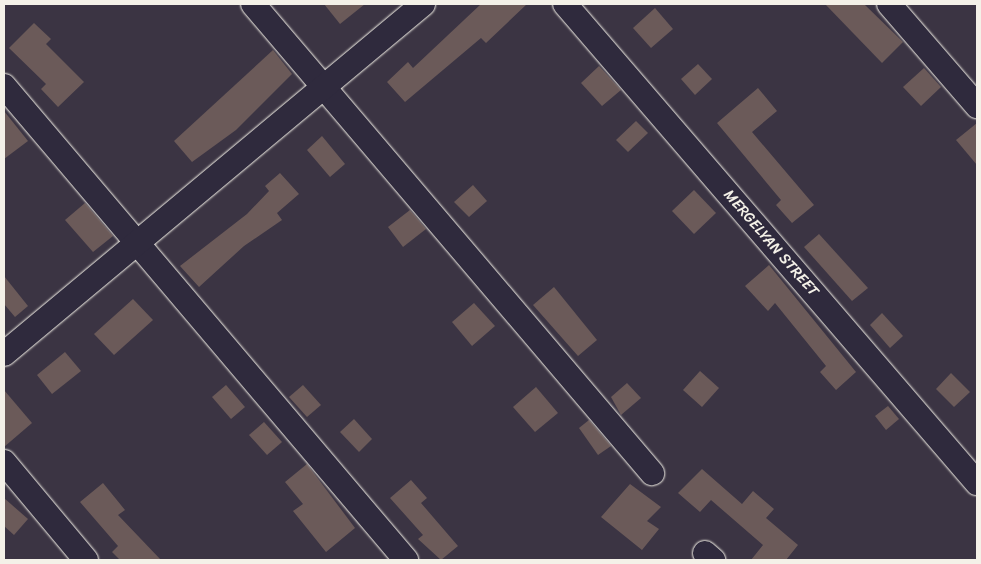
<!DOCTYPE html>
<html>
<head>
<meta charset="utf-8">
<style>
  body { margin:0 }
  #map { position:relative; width:981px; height:564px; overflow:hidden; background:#3b3443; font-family:Sriracha,sans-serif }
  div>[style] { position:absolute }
  .building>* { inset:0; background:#6b5a59 }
  .roads { filter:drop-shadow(0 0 1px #f4f1e8) drop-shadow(0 0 1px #f4f1e8) }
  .minor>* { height:24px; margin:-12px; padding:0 12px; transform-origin:12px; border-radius:12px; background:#2f2a3d }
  span { translate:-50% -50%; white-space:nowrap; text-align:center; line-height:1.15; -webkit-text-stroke:4px #2f2a3d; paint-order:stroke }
  .street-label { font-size:15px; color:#f4f1e8 }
  .frame { position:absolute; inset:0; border:5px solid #f4f1e8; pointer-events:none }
</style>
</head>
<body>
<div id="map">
  <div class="building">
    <div style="clip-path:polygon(324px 4px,365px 4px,340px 24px)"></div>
    <div style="clip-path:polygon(481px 4px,527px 4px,486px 43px,481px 38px,405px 102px,387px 82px,408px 62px,413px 68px)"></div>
    <div style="clip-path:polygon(825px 4px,864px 4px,903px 42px,882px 63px)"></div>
    <div style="clip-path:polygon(655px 8px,673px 29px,651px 48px,633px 28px)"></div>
    <div style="clip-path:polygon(34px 23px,51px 39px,46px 44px,84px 82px,58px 107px,41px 89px,46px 84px,9px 48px)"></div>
    <div style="clip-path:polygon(273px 50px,292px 74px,236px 130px,192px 162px,174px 141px)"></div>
    <div style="clip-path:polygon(698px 64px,712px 79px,695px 95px,681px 79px)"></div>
    <div style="clip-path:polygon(599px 66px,621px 90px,602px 106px,581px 83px)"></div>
    <div style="clip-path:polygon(924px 68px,941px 87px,921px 106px,903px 87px)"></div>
    <div style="clip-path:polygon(758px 88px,777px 111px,752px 132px,814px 205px,792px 223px,776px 205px,781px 200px,717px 123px)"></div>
    <div style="clip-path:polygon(4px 111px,28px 141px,4px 159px)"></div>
    <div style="clip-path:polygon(636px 121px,648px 133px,628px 152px,616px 140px)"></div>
    <div style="clip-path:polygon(977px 123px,977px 165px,956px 140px)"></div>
    <div style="clip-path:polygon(322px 136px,345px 164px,330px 177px,307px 150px)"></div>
    <div style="clip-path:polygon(280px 173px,299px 194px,277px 213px,282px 220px,244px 246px,199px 287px,180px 266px,247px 214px,269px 191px,265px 186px)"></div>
    <div style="clip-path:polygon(473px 185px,487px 201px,469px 217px,454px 202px)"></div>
    <div style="clip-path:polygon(694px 190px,716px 213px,694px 234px,672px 211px)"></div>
    <div style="clip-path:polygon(85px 203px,113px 236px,93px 252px,65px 220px)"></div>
    <div style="clip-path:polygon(410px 210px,426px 229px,403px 247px,388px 227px)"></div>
    <div style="clip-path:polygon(819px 234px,868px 288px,852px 301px,804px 247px)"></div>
    <div style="clip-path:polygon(769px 265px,856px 372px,836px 390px,820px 372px,826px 366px,775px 303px,768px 311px,745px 286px)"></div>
    <div style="clip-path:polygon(4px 276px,28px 306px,15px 317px,4px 304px)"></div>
    <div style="clip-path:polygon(554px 287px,597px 340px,578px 356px,533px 305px)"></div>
    <div style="clip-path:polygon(133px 299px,153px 320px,114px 355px,94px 334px)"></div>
    <div style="clip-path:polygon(474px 303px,495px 326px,472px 346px,452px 322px)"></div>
    <div style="clip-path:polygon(882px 313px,903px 336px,890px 348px,870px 325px)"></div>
    <div style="clip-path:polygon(65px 352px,81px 371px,52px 394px,37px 375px)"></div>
    <div style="clip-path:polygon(700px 371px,719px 388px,702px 407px,683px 390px)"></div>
    <div style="clip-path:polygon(951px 373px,970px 392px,954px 407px,936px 389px)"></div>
    <div style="clip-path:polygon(627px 383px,641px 398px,621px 415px,611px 397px)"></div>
    <div style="clip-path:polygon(226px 385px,245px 407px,231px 419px,212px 397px)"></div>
    <div style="clip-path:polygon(303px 385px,321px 405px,307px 417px,289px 397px)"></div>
    <div style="clip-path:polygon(536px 387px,558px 413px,535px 432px,513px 407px)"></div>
    <div style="clip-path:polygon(4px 390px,32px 423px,4px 447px)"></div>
    <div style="clip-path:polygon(888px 406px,899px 419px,886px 430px,875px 416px)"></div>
    <div style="clip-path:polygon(354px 419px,372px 439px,359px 452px,340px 432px)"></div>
    <div style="clip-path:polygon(589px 420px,611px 446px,598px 455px,579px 428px)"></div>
    <div style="clip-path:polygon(264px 422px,282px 442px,267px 455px,249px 435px)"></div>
    <div style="clip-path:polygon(307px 464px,355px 528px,326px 552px,293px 511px,303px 504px,285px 482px)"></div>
    <div style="clip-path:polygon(702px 469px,742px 504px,753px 491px,774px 509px,766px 518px,798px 545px,786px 560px,751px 560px,763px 545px,711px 500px,700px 512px,678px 493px)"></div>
    <div style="clip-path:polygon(411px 480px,427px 498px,421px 503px,458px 546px,441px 560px,418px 539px,423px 535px,390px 498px)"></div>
    <div style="clip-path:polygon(103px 483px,125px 510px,118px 515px,161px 560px,120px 560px,112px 552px,118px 546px,80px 502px)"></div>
    <div style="clip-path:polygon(630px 484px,661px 507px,647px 521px,659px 529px,642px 550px,601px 517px)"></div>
    <div style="clip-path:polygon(4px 498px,28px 519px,14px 535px,4px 526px)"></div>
  </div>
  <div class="roads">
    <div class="minor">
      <div style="left:253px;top:4px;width:616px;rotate:49.61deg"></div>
      <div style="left:565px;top:4px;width:632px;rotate:49.3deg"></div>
      <div style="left:889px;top:4px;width:135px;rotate:49.2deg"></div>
      <div style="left:4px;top:86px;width:622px;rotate:49.7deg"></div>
      <div style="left:4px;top:354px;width:546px;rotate:-39.87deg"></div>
      <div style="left:4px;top:462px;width:128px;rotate:50.1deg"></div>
      <div style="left:705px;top:553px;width:11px;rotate:41deg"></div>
    </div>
  </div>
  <div class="street-label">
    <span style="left:771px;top:243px;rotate:49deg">MERGELYAN STREET</span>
  </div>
  <div class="frame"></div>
</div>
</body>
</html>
